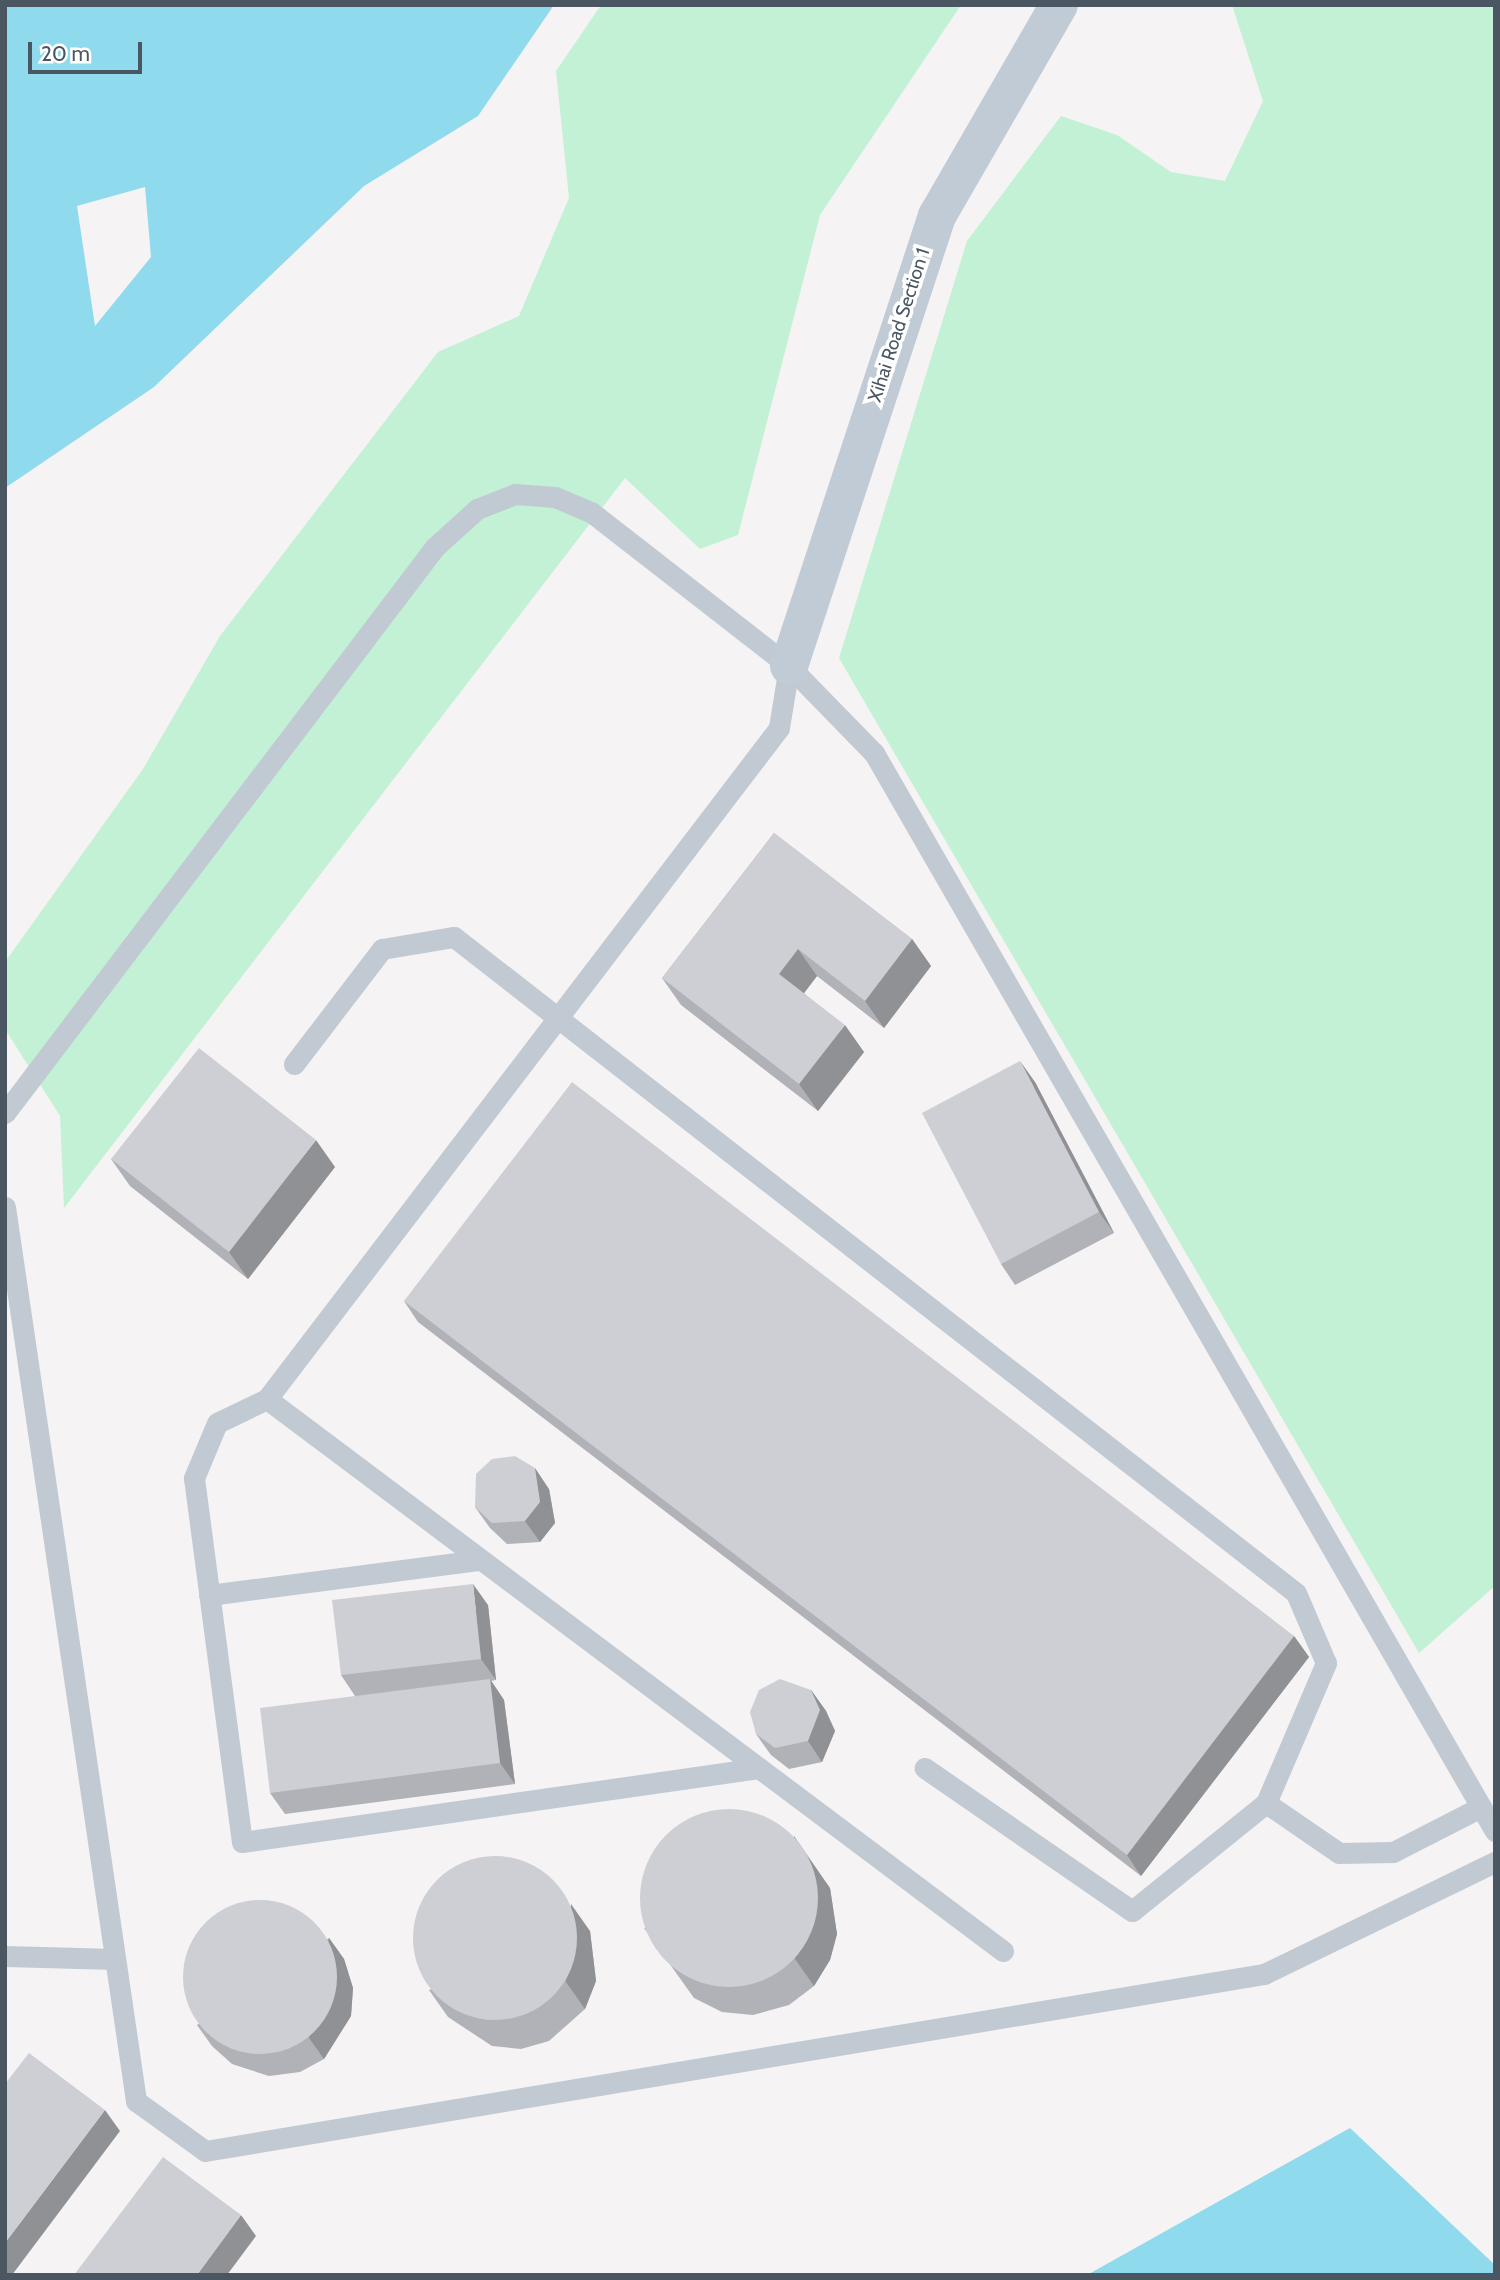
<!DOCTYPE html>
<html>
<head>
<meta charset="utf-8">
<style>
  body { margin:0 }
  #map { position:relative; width:1500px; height:2280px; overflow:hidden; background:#f5f3f3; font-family:Cabin,sans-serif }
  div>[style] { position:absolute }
  .green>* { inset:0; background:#c3f1d5 }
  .water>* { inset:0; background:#90daee }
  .service>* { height:21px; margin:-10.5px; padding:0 10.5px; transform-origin:10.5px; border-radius:10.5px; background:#c1cad2 }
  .secondary>* { height:38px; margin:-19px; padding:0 19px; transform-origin:19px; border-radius:19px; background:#c1cbd6 }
  .wall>* { inset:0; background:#b0b2b7 }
  .shaded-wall>* { inset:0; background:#909195 }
  .building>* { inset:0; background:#cdcfd5 }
  .round { border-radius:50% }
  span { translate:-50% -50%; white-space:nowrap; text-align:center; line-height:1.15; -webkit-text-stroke:7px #fff; paint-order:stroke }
  .street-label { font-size:19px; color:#4a5661 }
  .frame { position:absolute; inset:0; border:7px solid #4a5661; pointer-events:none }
  .scale { position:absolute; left:28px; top:42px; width:114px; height:32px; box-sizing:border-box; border:4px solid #4a5661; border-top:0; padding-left:9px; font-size:21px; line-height:24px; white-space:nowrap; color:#4a5661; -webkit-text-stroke:5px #fff; paint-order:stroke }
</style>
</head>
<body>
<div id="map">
  <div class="green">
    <div style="clip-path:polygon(601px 5px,961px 5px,820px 215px,738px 535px,700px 549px,625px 478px,64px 1208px,60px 1116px,5px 1029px,5px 962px,143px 769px,220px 636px,438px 352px,519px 316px,569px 198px,556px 71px)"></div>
    <div style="clip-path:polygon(1232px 5px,1495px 5px,1495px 1586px,1419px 1653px,839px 658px,967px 241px,1061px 116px,1117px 135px,1171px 172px,1225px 181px,1263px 101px)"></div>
  </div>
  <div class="water">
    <div style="clip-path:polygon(evenodd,5px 5px,554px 5px,478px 116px,364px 186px,154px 387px,5px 488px,5px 5px,145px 187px,151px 257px,95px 326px,77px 206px,145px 187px)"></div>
    <div style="clip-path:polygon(1350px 2128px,1495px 2265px,1495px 2275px,1087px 2275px)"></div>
  </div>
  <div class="service">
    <div style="left:789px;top:666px;width:63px;rotate:99.2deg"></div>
    <div style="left:779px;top:728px;width:844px;rotate:127.35deg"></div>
    <div style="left:267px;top:1399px;width:920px;rotate:36.87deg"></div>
    <div style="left:294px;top:1064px;width:145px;rotate:-52.6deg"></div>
    <div style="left:382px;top:949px;width:73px;rotate:-9.5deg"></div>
    <div style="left:454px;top:937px;width:1067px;rotate:37.92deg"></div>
    <div style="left:1296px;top:1593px;width:76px;rotate:66.8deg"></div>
    <div style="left:1326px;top:1663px;width:152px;rotate:113.2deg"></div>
    <div style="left:1266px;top:1803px;width:172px;rotate:141.1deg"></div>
    <div style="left:1132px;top:1911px;width:252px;rotate:-145.4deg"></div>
    <div style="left:5px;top:1113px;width:711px;rotate:-52.78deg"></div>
    <div style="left:435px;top:547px;width:57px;rotate:-42.1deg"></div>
    <div style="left:477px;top:509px;width:41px;rotate:-21.5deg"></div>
    <div style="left:515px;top:494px;width:40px;rotate:4.3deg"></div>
    <div style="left:555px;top:497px;width:39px;rotate:23deg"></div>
    <div style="left:591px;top:512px;width:251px;rotate:37.9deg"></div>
    <div style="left:789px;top:666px;width:122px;rotate:45.7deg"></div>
    <div style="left:874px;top:753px;width:1244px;rotate:60.06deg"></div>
    <div style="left:5px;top:1207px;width:904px;rotate:81.66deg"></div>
    <div style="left:136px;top:2101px;width:85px;rotate:35.9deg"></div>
    <div style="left:205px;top:2151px;width:1074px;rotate:-9.49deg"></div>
    <div style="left:1264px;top:1974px;width:257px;rotate:-25.9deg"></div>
    <div style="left:267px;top:1399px;width:55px;rotate:154.4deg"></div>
    <div style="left:217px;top:1423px;width:60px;rotate:112.7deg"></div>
    <div style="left:194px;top:1478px;width:367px;rotate:82.5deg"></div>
    <div style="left:242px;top:1842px;width:522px;rotate:-8.15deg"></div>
    <div style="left:209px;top:1595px;width:273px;rotate:-7.4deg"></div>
    <div style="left:1266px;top:1803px;width:88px;rotate:34.4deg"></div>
    <div style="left:1339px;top:1853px;width:54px;rotate:-1.1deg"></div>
    <div style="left:1393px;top:1852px;width:99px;rotate:-27.1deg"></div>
    <div style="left:5px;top:1956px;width:110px;rotate:1.6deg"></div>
  </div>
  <div class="secondary">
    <div style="left:789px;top:666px;width:474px;rotate:-71.8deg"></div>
    <div style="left:937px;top:216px;width:244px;rotate:-60deg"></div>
  </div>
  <div class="wall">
    <div style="clip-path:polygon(774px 833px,912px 939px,931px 966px,884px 1028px,817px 976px,804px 993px,864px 1052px,818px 1111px,681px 1005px,662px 978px)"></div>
    <div style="clip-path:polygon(1035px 1082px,1114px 1233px,1015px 1285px,1001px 1264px)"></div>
    <div style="clip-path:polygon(111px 1159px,335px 1167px,248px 1279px,130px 1186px)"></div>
    <div style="clip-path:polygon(404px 1301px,1294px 1636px,1309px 1657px,1141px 1876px,418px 1322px)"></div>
    <div style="clip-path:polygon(549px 1489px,555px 1523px,540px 1542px,507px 1544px,490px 1528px,475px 1507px)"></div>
    <div style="clip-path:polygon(488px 1605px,496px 1680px,491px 1681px,504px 1700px,515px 1784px,285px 1814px,270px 1793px,355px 1696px,341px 1675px)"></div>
    <div style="clip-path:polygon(811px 1690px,826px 1711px,835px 1731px,822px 1762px,789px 1769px,771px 1755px,756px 1734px)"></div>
    <div style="clip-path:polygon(830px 1888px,837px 1934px,830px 1960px,814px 1986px,789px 2005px,753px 2015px,722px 2012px,694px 1998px,644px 1928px)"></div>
    <div style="clip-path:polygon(590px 1931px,596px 1981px,585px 2009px,549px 2041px,521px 2049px,492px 2046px,448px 2017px,429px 1990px)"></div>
    <div style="clip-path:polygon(329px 1938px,344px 1959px,353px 1988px,351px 2016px,324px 2059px,300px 2072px,269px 2076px,232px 2064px,212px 2046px,197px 2025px)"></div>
  </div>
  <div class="shaded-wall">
    <div style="clip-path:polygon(912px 939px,931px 966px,884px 1028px,865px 1001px)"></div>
    <div style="clip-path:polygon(798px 949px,817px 976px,798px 1001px,779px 974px)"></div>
    <div style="clip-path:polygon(845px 1025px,864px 1052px,818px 1111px,799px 1084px)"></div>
    <div style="clip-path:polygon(1020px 1061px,1035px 1082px,1114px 1233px,1099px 1212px)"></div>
    <div style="clip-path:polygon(316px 1140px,335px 1167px,248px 1279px,229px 1252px)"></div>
    <div style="clip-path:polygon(535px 1468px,549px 1489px,555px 1523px,540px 1542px,525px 1521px)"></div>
    <div style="clip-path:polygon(473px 1584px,488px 1605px,496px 1680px,481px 1659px)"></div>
    <div style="clip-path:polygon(1294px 1636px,1309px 1657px,1141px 1876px,1127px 1855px)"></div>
    <div style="clip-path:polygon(490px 1679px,504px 1700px,515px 1784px,500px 1763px)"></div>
    <div style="clip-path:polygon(811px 1690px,826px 1711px,835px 1731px,822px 1762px,808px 1741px)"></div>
    <div style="clip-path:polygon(794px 1836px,830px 1888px,837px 1934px,830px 1960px,814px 1986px,795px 1959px)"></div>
    <div style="clip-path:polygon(571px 1904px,590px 1931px,596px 1981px,585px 2009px,566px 1982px)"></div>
    <div style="clip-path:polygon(329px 1938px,344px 1959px,353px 1988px,351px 2016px,324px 2059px,309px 2038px)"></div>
    <div style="clip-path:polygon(105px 2110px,120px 2131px,12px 2275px,5px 2275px,5px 2243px)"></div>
    <div style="clip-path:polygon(241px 2215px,256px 2236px,227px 2275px,197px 2275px)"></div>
  </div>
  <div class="building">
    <div style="clip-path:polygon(774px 833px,912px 939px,865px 1001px,798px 949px,779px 974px,845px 1025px,799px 1084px,662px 978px)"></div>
    <div style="clip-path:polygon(199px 1048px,316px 1140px,229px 1252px,111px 1159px)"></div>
    <div style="clip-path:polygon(1020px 1061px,1099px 1212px,1001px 1264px,922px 1113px)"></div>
    <div style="clip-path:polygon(572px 1082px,1294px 1636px,1127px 1855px,404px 1301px)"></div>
    <div style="clip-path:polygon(515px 1456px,535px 1468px,540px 1502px,525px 1521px,492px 1523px,475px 1507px,476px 1474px,492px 1459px)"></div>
    <div style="clip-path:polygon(473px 1584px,481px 1659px,341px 1675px,332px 1600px)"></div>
    <div style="clip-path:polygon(490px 1679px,500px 1763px,270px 1793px,260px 1708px)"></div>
    <div style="clip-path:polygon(780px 1679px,811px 1690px,820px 1710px,808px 1741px,775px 1748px,756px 1734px,750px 1712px,759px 1690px)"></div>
    <div class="round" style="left:640px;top:1809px;width:178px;height:178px"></div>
    <div class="round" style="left:413px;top:1856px;width:164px;height:164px"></div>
    <div class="round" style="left:183px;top:1900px;width:154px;height:154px"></div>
    <div style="clip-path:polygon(29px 2053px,105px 2110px,5px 2243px,5px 2084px)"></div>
    <div style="clip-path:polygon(163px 2157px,241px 2215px,197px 2275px,74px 2275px)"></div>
  </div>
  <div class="street-label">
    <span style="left:899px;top:325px;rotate:-72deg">Xihai Road Section 1</span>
  </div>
  <div class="frame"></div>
  <div class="scale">20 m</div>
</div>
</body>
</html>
